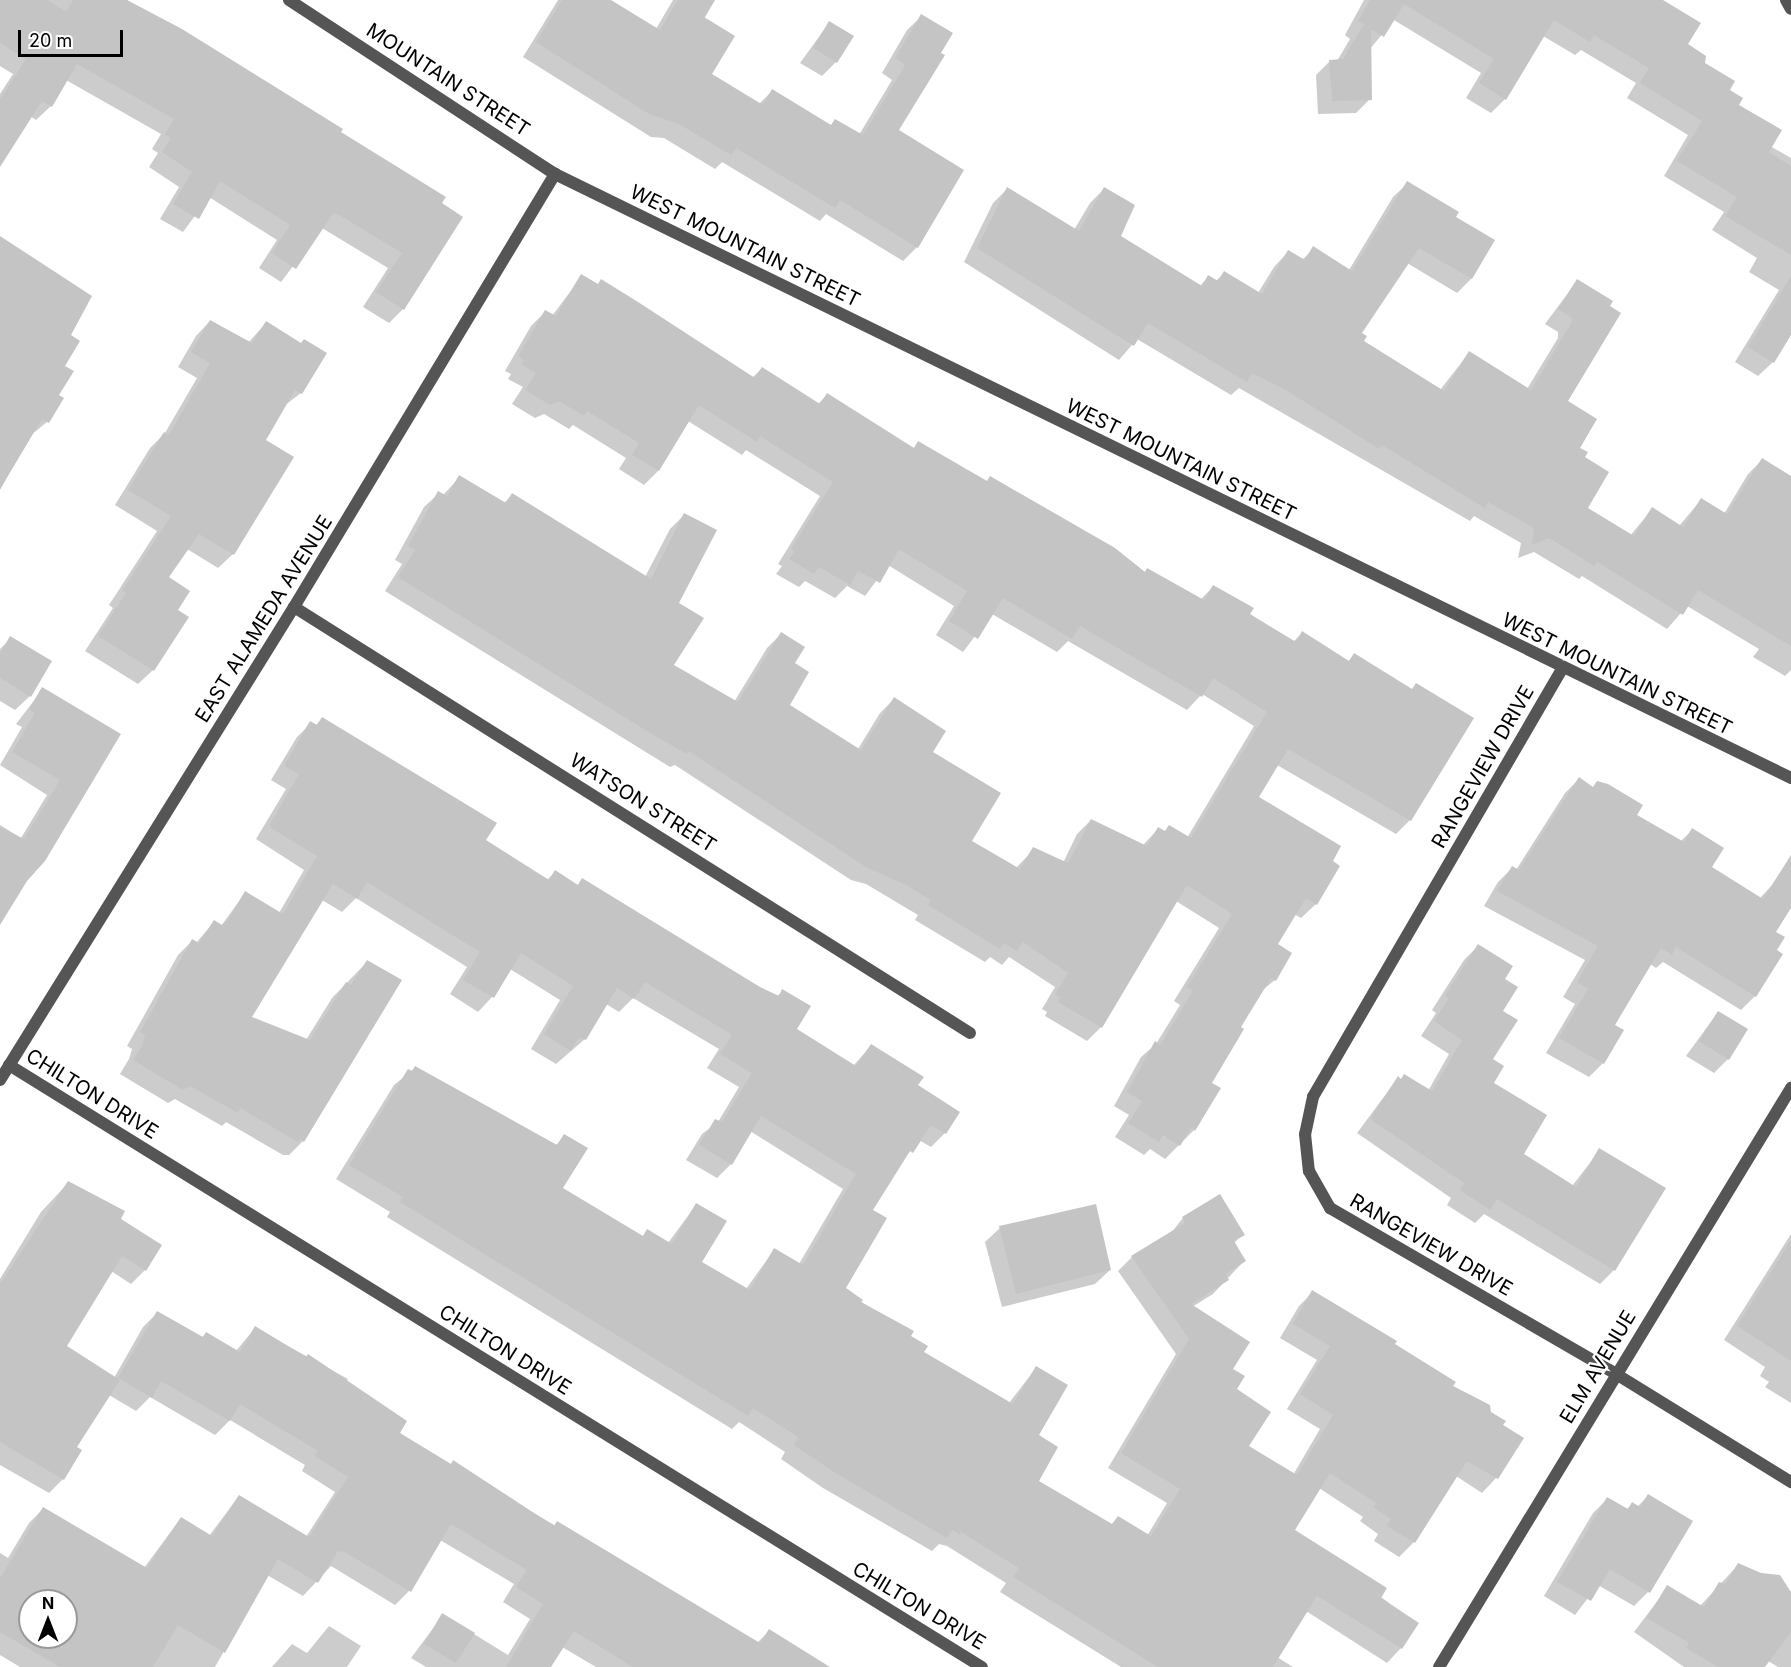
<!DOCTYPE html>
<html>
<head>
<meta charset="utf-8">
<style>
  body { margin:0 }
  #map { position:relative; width:1791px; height:1667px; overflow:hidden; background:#fff; font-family:Inter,sans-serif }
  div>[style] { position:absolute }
  .shadow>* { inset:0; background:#0003 }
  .building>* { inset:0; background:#c4c4c4 }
  .street>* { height:12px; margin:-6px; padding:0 6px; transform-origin:6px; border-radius:6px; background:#555 }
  span { translate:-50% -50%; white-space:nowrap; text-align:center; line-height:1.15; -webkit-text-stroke:4.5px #fff; paint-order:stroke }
  .street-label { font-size:20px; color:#000 }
  .north { position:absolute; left:18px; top:1589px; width:60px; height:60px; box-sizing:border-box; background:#fff; border:2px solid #999; border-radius:50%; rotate:0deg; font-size:16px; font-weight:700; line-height:24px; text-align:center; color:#000 }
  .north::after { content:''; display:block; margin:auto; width:21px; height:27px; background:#000; clip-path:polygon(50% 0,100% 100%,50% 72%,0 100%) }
  .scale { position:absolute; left:18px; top:30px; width:105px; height:27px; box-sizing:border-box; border:3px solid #000; border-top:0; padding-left:8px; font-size:18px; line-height:21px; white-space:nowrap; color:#000; -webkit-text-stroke:4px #fff; paint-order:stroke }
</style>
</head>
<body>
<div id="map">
  <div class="shadow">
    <div style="clip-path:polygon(0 0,127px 0,341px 130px,339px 133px,440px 204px,403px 309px,389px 323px,363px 307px,388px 268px,322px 228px,281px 282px,259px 268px,277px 240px,209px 197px,183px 232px,160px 219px,179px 187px,149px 167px,158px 153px,152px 149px,161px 134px,66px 80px,51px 106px,36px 120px,30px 116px,0 153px,0 94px,13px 74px,0 66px)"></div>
    <div style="clip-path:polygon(558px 0,608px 0,656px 29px,673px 0,715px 0,704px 19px,710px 75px,759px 104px,772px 91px,830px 126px,835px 121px,859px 135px,892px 80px,882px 73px,907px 30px,922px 16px,897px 131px,917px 247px,903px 261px,826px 214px,820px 221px,722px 162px,715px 169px,664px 138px,651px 137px,523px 57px)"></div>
    <div style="clip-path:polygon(1364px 0,1660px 0,1686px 45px,1770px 146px,1791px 158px,1791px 332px,1773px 362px,1758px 376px,1735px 362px,1779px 290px,1749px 272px,1757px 258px,1712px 230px,1724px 212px,1664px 176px,1688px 135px,1627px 98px,1636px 83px,1581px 50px,1575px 55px,1543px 36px,1505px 99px,1491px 113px,1466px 98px,1481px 73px,1394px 20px,1370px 49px,1370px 99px,1356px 113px,1318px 114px,1316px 75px,1330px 61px,1337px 61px,1350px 39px,1345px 35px)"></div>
    <div style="clip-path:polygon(829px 23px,836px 62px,822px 76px,800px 63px)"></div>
    <div style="clip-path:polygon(1408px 183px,1454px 218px,1493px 241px,1471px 279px,1457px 293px,1407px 263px,1360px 333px,1362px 341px,1440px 390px,1469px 353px,1527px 389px,1558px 338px,1558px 332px,1545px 324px,1577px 281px,1566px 402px,1583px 458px,1586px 509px,1630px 536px,1652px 509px,1679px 526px,1701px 500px,1724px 514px,1748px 474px,1762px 460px,1791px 478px,1791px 670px,1785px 676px,1753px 657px,1759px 649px,1687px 606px,1667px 629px,1582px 576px,1579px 579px,1534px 552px,1518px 558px,1521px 543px,1474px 516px,1470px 521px,1239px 388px,1231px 395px,1137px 339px,1119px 360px,964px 262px,993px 203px,1007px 189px,1074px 230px,1090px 203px,1104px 189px,1119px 237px,1200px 286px,1208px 277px,1215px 282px,1224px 273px,1258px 293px,1274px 267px,1288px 252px,1302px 260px,1314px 248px,1349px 270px,1393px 197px)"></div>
    <div style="clip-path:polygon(0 251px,69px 336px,47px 422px,31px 435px,0 490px)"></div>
    <div style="clip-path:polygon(582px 276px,752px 378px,762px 368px,818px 404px,827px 395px,913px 449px,918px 443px,1144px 574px,1200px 600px,1213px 587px,1248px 615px,1293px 642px,1302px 633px,1348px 662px,1355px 655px,1411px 690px,1416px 685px,1410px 820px,1396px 834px,1277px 765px,1257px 797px,1338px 866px,1316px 904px,1301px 918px,1294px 914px,1276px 945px,1275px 980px,1259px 993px,1210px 1083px,1219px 1089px,1194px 1130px,1165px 1159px,1150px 1149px,1144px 1155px,1115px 1137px,1129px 1115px,1114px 1106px,1141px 1057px,1156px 1044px,1180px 1005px,1174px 1001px,1219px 928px,1176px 901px,1101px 1027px,1087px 1041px,1045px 1016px,1047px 1012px,1042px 1009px,1055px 987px,1009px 957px,1002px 965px,990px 957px,985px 962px,915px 920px,918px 915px,866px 884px,851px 880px,675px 765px,670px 767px,385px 591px,402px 564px,395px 560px,424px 507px,439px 493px,443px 495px,460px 477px,504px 503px,512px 495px,645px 577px,670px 529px,684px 515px,672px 665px,734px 702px,767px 648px,781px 634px,792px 664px,788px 705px,858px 749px,880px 713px,894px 699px,931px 753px,970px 842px,1016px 868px,1034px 849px,1063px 863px,1077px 834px,1091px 820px,1143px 845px,1158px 829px,1164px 832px,1169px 827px,1187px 838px,1254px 726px,1202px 694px,1187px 710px,1068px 641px,1057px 652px,992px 614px,963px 652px,936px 635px,954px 606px,888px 565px,865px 596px,847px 586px,835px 598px,805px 581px,799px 587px,776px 574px,782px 566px,778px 564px,820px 496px,746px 450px,742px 455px,688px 421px,658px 471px,644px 485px,619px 469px,626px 458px,573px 425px,569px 429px,544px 414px,535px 418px,512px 404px,523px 387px,508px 379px,511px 374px,505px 371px,531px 326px,545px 312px,552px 316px)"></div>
    <div style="clip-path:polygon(210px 321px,248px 343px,266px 323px,300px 345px,325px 354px,301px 393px,284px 406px,263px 441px,292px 458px,233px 554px,218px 568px,187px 549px,167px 578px,176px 610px,187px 617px,153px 670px,138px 684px,85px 651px,113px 608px,109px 605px,157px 531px,115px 505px,150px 448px,165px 433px,197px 378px,178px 367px,196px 336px)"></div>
    <div style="clip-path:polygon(11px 638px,30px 696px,15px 710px,0 701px,0 649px)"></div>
    <div style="clip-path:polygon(43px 689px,119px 735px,0 923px,0 825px,21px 838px,47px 795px,0 765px,22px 727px,16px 724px)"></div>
    <div style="clip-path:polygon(322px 719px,484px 840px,547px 880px,555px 872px,577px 886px,582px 880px,760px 988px,777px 996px,783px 991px,795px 1030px,853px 1066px,871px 1046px,916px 1086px,945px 1133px,931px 1147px,919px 1140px,901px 1162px,871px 1211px,844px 1289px,909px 1337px,922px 1353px,1009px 1403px,1036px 1368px,1037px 1481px,1111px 1525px,1118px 1518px,1147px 1536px,1167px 1503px,1108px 1468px,1176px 1354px,1118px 1271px,1132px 1257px,1170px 1234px,1183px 1218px,1219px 1196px,1243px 1234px,1234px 1243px,1244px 1261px,1213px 1294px,1192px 1307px,1231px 1369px,1247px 1447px,1293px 1475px,1320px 1429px,1287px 1409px,1317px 1360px,1280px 1338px,1299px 1306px,1313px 1292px,1393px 1344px,1522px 1439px,1496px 1478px,1482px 1493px,1456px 1476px,1413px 1543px,1399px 1557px,1374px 1541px,1378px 1534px,1360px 1521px,1363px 1517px,1319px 1488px,1293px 1531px,1417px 1624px,1401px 1648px,1387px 1663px,1306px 1611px,1277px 1657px,1293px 1667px,1121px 1667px,1000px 1592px,1006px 1583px,947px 1546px,939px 1544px,932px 1551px,823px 1488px,781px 1459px,785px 1452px,739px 1422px,732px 1429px,387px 1217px,390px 1212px,336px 1179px,394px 1085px,415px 1068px,555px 1146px,565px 1136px,561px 1188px,642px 1237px,647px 1231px,668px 1243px,696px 1205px,700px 1263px,746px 1289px,774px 1250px,799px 1264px,843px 1189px,750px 1131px,731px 1164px,717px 1178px,686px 1160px,702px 1134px,718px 1122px,739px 1087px,707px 1068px,719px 1049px,633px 998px,619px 1012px,606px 1004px,585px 1039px,556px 1064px,531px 1049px,560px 1000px,510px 969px,492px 997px,478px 1012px,450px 994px,467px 967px,356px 898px,342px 912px,322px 900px,250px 1018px,306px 1040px,332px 998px,368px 961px,303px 1141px,289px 1155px,283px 1155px,226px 1122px,222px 1126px,175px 1099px,168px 1103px,120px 1074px,129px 1059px,132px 1049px,127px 1046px,178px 955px,192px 941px,196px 943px,214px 922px,221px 926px,245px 893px,279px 913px,304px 870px,256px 839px,286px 789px,271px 780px,297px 737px,311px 723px,315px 726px)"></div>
    <div style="clip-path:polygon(1579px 779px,1680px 842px,1692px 830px,1710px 868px,1760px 898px,1776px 881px,1791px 891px,1791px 905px,1774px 932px,1755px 996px,1741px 1010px,1663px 962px,1656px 968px,1650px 964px,1613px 1026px,1603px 1063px,1589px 1077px,1546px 1053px,1575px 1004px,1563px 997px,1585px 960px,1484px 906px,1498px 882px,1513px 867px,1516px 870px,1565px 793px)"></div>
    <div style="clip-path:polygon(1478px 946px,1503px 980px,1491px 1060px,1492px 1083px,1522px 1155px,1572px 1186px,1600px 1150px,1614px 1270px,1600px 1284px,1484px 1214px,1475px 1223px,1447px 1205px,1451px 1198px,1357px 1133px,1398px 1078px,1428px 1091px,1449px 1054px,1421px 1036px,1436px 1013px,1432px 1010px,1464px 960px)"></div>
    <div style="clip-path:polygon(1718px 1012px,1728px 1059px,1714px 1073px,1686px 1056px)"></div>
    <div style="clip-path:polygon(evenodd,68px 1183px,123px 1212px,118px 1219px,145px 1270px,131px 1284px,111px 1271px,65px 1346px,114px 1378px,143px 1327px,157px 1313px,201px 1338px,206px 1334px,236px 1351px,255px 1328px,348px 1379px,345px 1383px,398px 1434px,757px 1643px,769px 1631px,818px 1667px,596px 1667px,562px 1647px,549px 1667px,426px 1667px,411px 1658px,443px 1615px,508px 1655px,530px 1619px,503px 1602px,514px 1584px,440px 1540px,409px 1591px,395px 1605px,331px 1566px,303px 1596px,267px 1575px,215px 1667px,20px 1667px,0 1655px,0 1553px,8px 1558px,29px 1523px,43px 1509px,144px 1568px,181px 1518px,209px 1536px,239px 1496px,306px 1537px,335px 1492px,302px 1471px,305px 1465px,230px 1420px,215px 1435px,150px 1397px,136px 1411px,109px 1395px,75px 1447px,63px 1479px,49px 1493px,0 1465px,0 1279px,41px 1212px,68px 1183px,30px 1601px,66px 1601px,66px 1637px,30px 1637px,30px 1601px)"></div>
    <div style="clip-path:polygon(1000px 1228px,1110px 1270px,1095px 1284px,1002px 1307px,985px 1242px)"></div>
    <div style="clip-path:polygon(1791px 1234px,1791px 1403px,1765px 1387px,1769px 1382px,1760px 1376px,1765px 1367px,1724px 1340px)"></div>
    <div style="clip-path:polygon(1648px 1496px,1691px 1522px,1648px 1592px,1634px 1606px,1598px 1585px,1575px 1615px,1544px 1596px,1593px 1513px,1607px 1499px,1626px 1510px,1632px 1504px,1637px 1507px)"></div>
    <div style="clip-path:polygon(1738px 1565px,1791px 1594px,1791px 1667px,1778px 1667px,1768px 1661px,1763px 1667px,1684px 1667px,1634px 1632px,1668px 1587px,1700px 1606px)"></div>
    <div style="clip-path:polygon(329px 1626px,361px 1646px,347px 1667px,272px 1667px,292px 1644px,307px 1653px)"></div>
  </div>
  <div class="building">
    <div style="clip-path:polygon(0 0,48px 0,66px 12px,73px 0,127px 0,182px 29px,343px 129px,341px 132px,446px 197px,442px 203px,463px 217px,404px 310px,376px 292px,402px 253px,334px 212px,296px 269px,272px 253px,290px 225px,220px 181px,199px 219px,173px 204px,192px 172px,162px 152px,171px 138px,165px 134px,174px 119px,77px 64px,52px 107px,42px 101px,0 167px,0 100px,26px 59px,0 43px)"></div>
    <div style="clip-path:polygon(562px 0,611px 0,660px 30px,678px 0,715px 0,704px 17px,735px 36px,712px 74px,763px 105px,772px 89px,831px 125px,835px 119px,863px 135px,905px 65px,895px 58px,921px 14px,953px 33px,941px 53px,945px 55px,899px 130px,964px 170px,918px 248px,840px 200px,835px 208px,736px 148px,731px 155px,679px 124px,649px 114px,536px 42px)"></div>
    <div style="clip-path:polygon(1370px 0,1663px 0,1701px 23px,1688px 44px,1706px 56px,1705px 63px,1735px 81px,1730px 90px,1743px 98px,1739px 105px,1782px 130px,1769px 152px,1791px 166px,1791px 255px,1725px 216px,1737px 197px,1677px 161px,1702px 121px,1640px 83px,1649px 68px,1594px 35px,1590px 42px,1554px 20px,1506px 100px,1479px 83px,1494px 59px,1404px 4px,1384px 37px,1371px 29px,1372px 100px,1332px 101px,1329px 60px,1343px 59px,1364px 24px,1358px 21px)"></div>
    <div style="clip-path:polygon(829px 21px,854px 36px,837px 63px,813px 48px)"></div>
    <div style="clip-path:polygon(1407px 181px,1459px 212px,1456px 217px,1495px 240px,1472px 279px,1419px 248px,1362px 333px,1367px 336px,1364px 341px,1444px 391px,1469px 351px,1531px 390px,1572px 322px,1572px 318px,1558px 309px,1577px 279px,1613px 301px,1610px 306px,1621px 313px,1568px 401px,1597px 419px,1580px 448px,1588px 452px,1585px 457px,1609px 472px,1588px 508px,1634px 536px,1652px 507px,1683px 527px,1701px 498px,1727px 514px,1762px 458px,1791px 476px,1791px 646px,1698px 590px,1683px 615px,1597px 562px,1594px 566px,1549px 538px,1532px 545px,1534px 528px,1488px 502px,1485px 508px,1382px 445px,1379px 449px,1291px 393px,1252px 373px,1247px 382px,1148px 323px,1134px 346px,977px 248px,1007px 187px,1079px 231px,1104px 187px,1135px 205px,1121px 236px,1202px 286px,1208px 275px,1218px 281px,1224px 271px,1262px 294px,1288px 250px,1305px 260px,1313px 246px,1352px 271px)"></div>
    <div style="clip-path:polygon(0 236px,92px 296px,71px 335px,80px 341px,65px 366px,74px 371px,59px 395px,64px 398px,49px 423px,42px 419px,0 489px)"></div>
    <div style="clip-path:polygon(581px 274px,598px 284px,601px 279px,638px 302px,755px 378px,762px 367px,820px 404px,827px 393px,914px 448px,918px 441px,987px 481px,990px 476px,1115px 548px,1145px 572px,1147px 568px,1204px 600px,1213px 585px,1254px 608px,1250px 614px,1296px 642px,1302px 631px,1349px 661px,1354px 653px,1412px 689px,1416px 683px,1474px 718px,1411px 821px,1288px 749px,1259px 797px,1341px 846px,1333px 861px,1340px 866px,1317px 905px,1306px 898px,1278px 944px,1292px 953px,1276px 981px,1271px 978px,1241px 1027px,1244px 1029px,1212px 1083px,1221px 1088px,1195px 1131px,1191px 1128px,1180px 1146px,1163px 1135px,1159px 1142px,1128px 1123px,1142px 1101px,1127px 1092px,1155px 1041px,1160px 1045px,1193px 991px,1187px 987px,1232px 914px,1187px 885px,1102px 1028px,1058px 1002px,1060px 997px,1055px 994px,1068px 973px,1023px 942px,1017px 951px,1004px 943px,1000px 949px,928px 905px,931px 900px,906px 885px,866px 867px,690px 752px,685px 753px,650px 733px,398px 577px,415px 550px,408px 546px,438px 491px,447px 496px,459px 475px,506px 503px,512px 493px,651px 579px,684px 513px,717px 530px,679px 603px,704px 618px,674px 665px,738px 702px,781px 632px,805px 647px,795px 663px,809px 672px,790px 705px,861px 750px,894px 697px,946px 731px,933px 752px,1001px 793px,972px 841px,1020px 869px,1033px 847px,1068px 863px,1091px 819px,1147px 846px,1158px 827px,1165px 831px,1169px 825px,1191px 838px,1267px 712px,1213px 678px,1202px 697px,1080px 626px,1072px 639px,1003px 598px,978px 639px,949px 621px,967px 591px,899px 549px,880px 583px,858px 571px,850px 585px,819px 567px,814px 574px,789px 559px,795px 551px,791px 549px,833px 482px,760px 436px,757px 442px,699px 405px,659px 471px,632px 455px,639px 443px,587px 411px,584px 416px,559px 401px,550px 405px,525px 390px,536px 373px,521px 364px,524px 360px,518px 356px,545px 310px,556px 316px)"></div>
    <div style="clip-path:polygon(1791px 276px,1791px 335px,1774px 363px,1748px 347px)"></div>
    <div style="clip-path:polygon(210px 320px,252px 343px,266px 321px,301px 343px,304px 339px,327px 353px,302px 394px,295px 390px,266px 440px,294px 457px,234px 555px,199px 534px,169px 577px,190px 591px,178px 610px,189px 617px,154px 671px,98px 636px,126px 593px,122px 591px,171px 516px,128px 490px,164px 432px,169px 435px,210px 363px,191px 352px)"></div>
    <div style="clip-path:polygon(10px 636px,52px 661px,31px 697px,0 678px,0 654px)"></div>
    <div style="clip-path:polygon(42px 687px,121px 734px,45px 861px,27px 881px,0 925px,0 827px,24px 839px,60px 780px,12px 752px,35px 713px,29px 709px)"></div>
    <div style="clip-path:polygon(322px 717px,497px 823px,486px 840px,549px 880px,555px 870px,578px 885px,582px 878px,760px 987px,779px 996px,782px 989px,811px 1006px,797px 1029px,856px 1066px,871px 1044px,924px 1077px,918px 1085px,960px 1112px,946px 1134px,931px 1125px,913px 1153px,910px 1151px,873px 1210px,887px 1218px,846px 1288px,863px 1300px,861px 1302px,914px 1331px,911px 1336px,928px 1346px,924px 1352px,1013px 1404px,1036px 1366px,1068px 1385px,1039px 1435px,1058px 1447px,1039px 1481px,1112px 1524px,1118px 1516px,1151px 1536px,1180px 1489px,1121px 1453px,1189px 1339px,1131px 1256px,1185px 1223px,1182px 1217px,1220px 1194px,1245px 1235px,1234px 1241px,1246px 1261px,1226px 1274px,1229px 1280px,1191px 1304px,1250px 1342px,1233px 1369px,1245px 1376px,1237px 1389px,1271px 1412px,1249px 1446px,1297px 1475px,1333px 1415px,1300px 1394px,1330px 1346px,1293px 1324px,1312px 1290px,1397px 1341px,1395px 1344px,1456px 1382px,1453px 1386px,1490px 1405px,1491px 1412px,1506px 1421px,1503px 1425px,1524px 1438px,1498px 1479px,1467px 1461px,1415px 1543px,1387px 1526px,1391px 1519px,1373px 1507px,1376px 1503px,1330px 1473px,1295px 1530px,1387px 1588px,1381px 1598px,1419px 1623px,1402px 1649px,1317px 1596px,1273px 1667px,1158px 1667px,1013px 1577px,1019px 1568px,961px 1532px,960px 1535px,952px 1530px,947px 1538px,837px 1474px,794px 1445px,798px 1437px,753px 1408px,748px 1416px,400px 1202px,403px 1197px,349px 1165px,408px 1069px,412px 1071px,415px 1066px,557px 1145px,564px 1134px,588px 1148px,563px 1188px,643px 1236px,647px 1229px,672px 1244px,696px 1203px,727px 1221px,702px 1262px,750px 1290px,774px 1248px,803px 1265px,856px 1174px,761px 1116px,732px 1165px,699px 1145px,715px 1119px,722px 1122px,752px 1073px,720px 1054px,732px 1035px,645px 982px,634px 999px,617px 988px,586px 1040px,579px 1037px,571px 1051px,544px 1034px,573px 986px,521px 953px,494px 998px,463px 980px,480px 952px,367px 882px,357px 899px,333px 884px,252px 1017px,310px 1040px,346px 982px,351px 985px,367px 960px,402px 980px,304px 1142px,300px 1139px,298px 1142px,240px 1108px,238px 1113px,190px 1086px,183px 1090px,133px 1060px,143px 1044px,145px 1035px,140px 1032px,192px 939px,199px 943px,214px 920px,222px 925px,228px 920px,245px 891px,283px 914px,317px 856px,271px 828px,270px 824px,299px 774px,284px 766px,310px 721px,317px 725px)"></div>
    <div style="clip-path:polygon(1579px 777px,1593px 787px,1597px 781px,1608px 784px,1643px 805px,1637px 815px,1684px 842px,1692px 828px,1724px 848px,1712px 867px,1763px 899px,1791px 855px,1791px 908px,1776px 932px,1785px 937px,1777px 950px,1783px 954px,1756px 997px,1676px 947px,1672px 955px,1661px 948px,1615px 1025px,1624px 1030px,1604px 1064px,1559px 1038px,1588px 989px,1577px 982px,1598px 946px,1497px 891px,1512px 866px,1519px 870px)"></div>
    <div style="clip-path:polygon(1478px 944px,1513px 966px,1505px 979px,1518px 987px,1503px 1011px,1518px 1020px,1493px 1059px,1504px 1066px,1494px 1083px,1547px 1115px,1524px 1154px,1576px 1187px,1599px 1148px,1666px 1188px,1615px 1271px,1497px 1199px,1490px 1210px,1460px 1190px,1464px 1183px,1370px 1119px,1398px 1076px,1401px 1079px,1404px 1074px,1432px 1091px,1462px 1040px,1434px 1021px,1449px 998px,1445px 996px)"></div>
    <div style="clip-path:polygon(1718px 1011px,1748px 1029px,1729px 1060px,1699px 1041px)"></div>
    <div style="clip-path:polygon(68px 1181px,125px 1211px,121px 1219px,162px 1245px,146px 1271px,122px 1256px,67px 1346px,120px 1380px,77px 1447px,82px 1450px,64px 1480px,0 1442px,0 1284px)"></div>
    <div style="clip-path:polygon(1096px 1204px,1111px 1270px,1016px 1294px,999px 1226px)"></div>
    <div style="clip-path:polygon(1791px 1240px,1791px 1361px,1737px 1326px)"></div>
    <div style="clip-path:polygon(evenodd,157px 1311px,203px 1337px,206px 1332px,240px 1352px,255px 1326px,306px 1357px,308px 1354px,407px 1421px,400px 1433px,451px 1464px,453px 1460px,554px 1526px,557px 1521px,760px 1643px,769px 1629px,830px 1667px,633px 1667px,574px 1631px,551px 1667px,506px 1667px,543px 1604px,516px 1587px,527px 1570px,451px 1524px,411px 1592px,345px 1552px,338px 1551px,318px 1583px,278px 1559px,225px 1653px,178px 1625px,153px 1667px,60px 1667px,0 1632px,0 1578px,43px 1507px,147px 1568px,181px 1517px,212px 1536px,239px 1495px,309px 1537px,348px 1477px,315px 1456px,318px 1451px,240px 1404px,230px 1421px,161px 1381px,152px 1398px,118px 1378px,157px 1311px,30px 1601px,66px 1601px,66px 1637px,30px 1637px,30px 1601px)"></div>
    <div style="clip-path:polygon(1648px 1494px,1693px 1521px,1650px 1593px,1610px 1569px,1591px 1601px,1557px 1582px,1607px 1497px,1628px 1509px,1632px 1502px,1640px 1507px)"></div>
    <div style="clip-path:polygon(1738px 1563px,1761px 1573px,1780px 1575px,1791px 1592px,1791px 1632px,1765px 1667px,1718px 1667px,1686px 1648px,1689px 1643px,1647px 1618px,1667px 1585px,1704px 1607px,1719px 1582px,1725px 1584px)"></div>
    <div style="clip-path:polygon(442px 1613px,475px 1633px,456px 1663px,424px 1644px)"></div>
  </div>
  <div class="street">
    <div style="left:289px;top:0;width:318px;rotate:33.2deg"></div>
    <div style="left:555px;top:174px;width:1376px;rotate:26.04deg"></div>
    <div style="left:1786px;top:0;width:10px;rotate:61deg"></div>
    <div style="left:294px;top:607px;width:799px;rotate:32.22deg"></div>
    <div style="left:1562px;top:669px;width:495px;rotate:120.2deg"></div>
    <div style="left:1313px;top:1097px;width:38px;rotate:102deg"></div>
    <div style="left:1305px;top:1134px;width:37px;rotate:84deg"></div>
    <div style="left:1309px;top:1171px;width:43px;rotate:60.4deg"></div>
    <div style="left:1330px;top:1208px;width:331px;rotate:30.1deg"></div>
    <div style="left:1616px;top:1374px;width:206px;rotate:31.7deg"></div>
    <div style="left:9px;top:1065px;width:1144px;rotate:31.75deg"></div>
    <div style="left:0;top:1080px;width:557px;rotate:-58.14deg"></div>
    <div style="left:294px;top:607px;width:506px;rotate:-58.92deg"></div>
    <div style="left:1439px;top:1667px;width:678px;rotate:-58.7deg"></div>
  </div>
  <div class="street-label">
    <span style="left:448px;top:80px;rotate:33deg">MOUNTAIN STREET</span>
    <span style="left:745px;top:246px;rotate:26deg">WEST MOUNTAIN STREET</span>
    <span style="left:1181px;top:460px;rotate:26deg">WEST MOUNTAIN STREET</span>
    <span style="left:264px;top:619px;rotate:-58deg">EAST ALAMEDA AVENUE</span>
    <span style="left:1617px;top:674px;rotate:26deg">WEST MOUNTAIN STREET</span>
    <span style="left:1483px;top:767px;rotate:-60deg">RANGEVIEW DRIVE</span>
    <span style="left:643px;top:803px;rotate:32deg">WATSON STREET</span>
    <span style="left:92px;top:1094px;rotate:32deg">CHILTON DRIVE</span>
    <span style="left:1431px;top:1245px;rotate:30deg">RANGEVIEW DRIVE</span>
    <span style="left:505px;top:1350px;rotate:32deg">CHILTON DRIVE</span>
    <span style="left:1598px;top:1367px;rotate:-59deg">ELM AVENUE</span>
    <span style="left:919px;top:1606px;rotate:31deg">CHILTON DRIVE</span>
  </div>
  <div class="north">N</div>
  <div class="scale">20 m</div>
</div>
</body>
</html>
